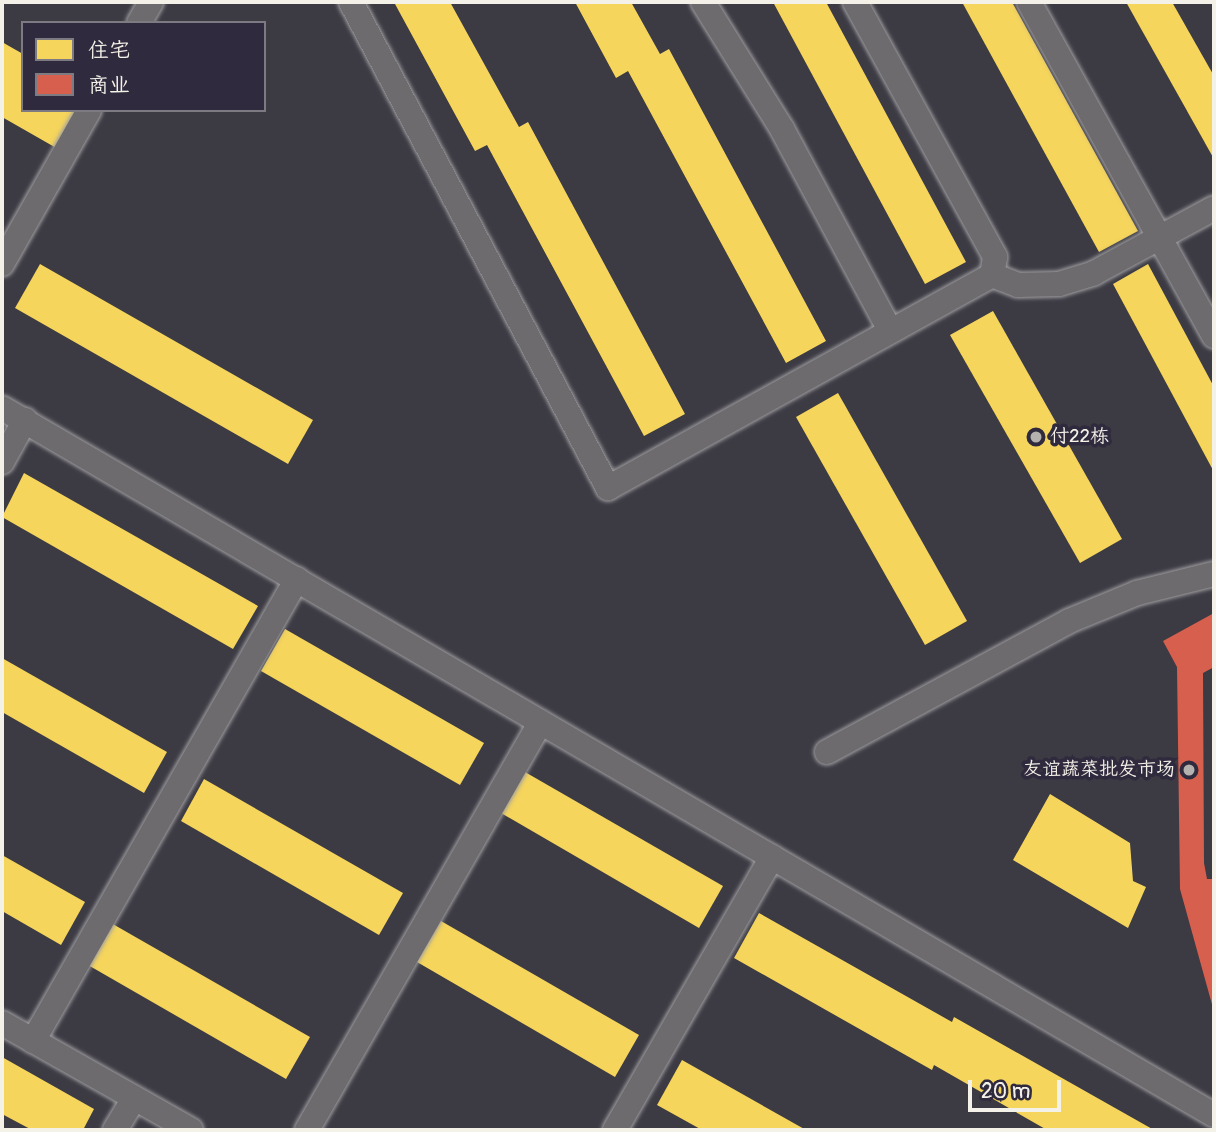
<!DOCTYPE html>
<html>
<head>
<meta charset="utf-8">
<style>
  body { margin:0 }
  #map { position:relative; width:1216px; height:1132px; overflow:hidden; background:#3c3a43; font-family:Pangolin,"LXGW WenKai TC",sans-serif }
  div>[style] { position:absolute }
  .homes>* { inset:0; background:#f6d55c }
  .shops>* { inset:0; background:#d6604d }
  .roads { filter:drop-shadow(0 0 2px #9f9ea0) drop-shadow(0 0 2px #9f9ea0) }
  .minor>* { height:24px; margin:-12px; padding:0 12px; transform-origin:12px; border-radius:12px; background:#6e6b6e }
  .dots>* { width:19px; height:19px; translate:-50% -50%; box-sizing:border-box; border:4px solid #2f2a3d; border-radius:50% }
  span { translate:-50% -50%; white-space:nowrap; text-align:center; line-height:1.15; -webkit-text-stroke:7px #2f2a3d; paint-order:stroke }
  .poi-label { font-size:19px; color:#f4f1e8 }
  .left { translate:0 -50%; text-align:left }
  .right { translate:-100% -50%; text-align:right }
  .frame { position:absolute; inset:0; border:4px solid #f4f1e8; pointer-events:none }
  .legend { position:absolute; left:21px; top:21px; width:245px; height:91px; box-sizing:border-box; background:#2f2a3d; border:2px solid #7e7a81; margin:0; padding:9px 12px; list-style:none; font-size:21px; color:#f4f1e8 }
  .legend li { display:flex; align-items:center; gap:14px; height:35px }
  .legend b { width:35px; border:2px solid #7e7a81 }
  .scale { position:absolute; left:968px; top:1080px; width:93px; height:32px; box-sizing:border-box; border:4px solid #f4f1e8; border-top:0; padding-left:9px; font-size:21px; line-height:24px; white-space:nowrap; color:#f4f1e8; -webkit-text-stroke:5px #2f2a3d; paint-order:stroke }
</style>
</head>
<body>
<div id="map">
  <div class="homes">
    <div style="clip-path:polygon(400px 2px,450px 2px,519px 127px,528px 122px,685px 414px,644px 436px,487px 145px,475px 151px,395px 4px)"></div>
    <div style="clip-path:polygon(575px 2px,631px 2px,660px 54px,669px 49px,826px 341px,786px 363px,628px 71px,616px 78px)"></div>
    <div style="clip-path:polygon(773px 2px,826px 2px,966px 262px,925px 284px)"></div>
    <div style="clip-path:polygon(962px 2px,1012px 2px,1138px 231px,1099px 252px)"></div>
    <div style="clip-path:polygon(1126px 2px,1172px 2px,1214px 76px,1214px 159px)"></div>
    <div style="clip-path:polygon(2px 42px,23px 54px,23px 110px,80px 110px,58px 149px,2px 117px)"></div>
    <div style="clip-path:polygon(40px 264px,313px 420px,288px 464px,15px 308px)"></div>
    <div style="clip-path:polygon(1148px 264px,1214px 387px,1214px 472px,1113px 284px)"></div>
    <div style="clip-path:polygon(993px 311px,1122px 539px,1080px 563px,950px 335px)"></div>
    <div style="clip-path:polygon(838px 393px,967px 621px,925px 645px,796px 417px)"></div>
    <div style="clip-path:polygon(24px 473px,258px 606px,233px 649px,2px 517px)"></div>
    <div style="clip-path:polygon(285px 629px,484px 743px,460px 785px,261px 671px)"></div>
    <div style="clip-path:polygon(2px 658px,167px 752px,144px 793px,2px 712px)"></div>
    <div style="clip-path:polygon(525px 772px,723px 886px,699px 928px,501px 813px)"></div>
    <div style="clip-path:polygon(204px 779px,403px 893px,379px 935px,181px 821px)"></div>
    <div style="clip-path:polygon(1050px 794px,1130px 843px,1133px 881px,1146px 887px,1128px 928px,1013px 860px)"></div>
    <div style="clip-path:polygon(2px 855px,85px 902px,61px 945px,2px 911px)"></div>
    <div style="clip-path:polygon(759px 913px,952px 1022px,954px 1017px,1154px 1130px,1047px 1130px,934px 1065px,932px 1070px,734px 958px)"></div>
    <div style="clip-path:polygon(441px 921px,639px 1035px,615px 1077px,417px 962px)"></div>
    <div style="clip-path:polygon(111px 923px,310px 1037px,286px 1079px,88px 965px)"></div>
    <div style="clip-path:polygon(2px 1057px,94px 1109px,83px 1130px,32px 1130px,2px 1114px)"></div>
    <div style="clip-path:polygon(682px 1060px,806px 1130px,702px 1130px,657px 1105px)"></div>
  </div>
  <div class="shops">
    <div style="clip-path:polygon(1214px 613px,1214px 667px,1203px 673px,1204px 863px,1207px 879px,1214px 879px,1213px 1008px,1180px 889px,1177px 667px,1163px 641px)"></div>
  </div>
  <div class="roads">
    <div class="minor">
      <div style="left:351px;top:2px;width:550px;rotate:62.13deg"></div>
      <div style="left:608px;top:488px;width:439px;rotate:-29deg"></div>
      <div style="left:992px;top:275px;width:28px;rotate:21deg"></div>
      <div style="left:1018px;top:285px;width:41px;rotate:-1.4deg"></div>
      <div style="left:1059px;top:284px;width:37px;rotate:-17deg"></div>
      <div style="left:1094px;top:273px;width:136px;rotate:-28.4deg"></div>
      <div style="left:703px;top:2px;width:150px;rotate:58.1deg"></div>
      <div style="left:782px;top:129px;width:228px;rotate:61.8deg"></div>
      <div style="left:855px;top:2px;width:291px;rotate:61.2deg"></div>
      <div style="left:995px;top:257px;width:18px;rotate:99deg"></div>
      <div style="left:1029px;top:2px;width:382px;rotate:61deg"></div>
      <div style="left:139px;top:23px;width:24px;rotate:-60deg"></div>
      <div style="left:2px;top:264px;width:177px;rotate:-60.5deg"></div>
      <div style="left:2px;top:408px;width:1403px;rotate:30.26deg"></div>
      <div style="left:2px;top:462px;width:48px;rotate:-61.3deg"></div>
      <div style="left:827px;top:752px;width:275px;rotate:-28.4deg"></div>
      <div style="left:1069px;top:621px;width:74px;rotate:-22.4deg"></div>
      <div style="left:1137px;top:593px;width:79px;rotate:-13.9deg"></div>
      <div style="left:2px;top:1023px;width:217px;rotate:29.5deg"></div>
      <div style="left:33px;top:1041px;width:532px;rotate:-60.26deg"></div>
      <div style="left:115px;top:1130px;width:37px;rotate:-59deg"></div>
      <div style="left:307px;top:1130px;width:470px;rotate:-60.2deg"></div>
      <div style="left:615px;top:1130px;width:315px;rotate:-60.1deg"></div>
    </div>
  </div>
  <div class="dots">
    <div style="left:1036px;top:437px;background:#b4b1ae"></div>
    <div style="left:1189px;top:770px;background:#b4b1ae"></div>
  </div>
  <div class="poi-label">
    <span class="left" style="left:1050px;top:437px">付22栋</span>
    <span class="right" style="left:1175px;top:770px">友谊蔬菜批发市场</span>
  </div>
  <div class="frame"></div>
  <ul class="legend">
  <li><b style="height:19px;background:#f6d55c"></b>住宅</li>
  <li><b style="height:19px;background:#d6604d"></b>商业</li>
  </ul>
  <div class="scale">20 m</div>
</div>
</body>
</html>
